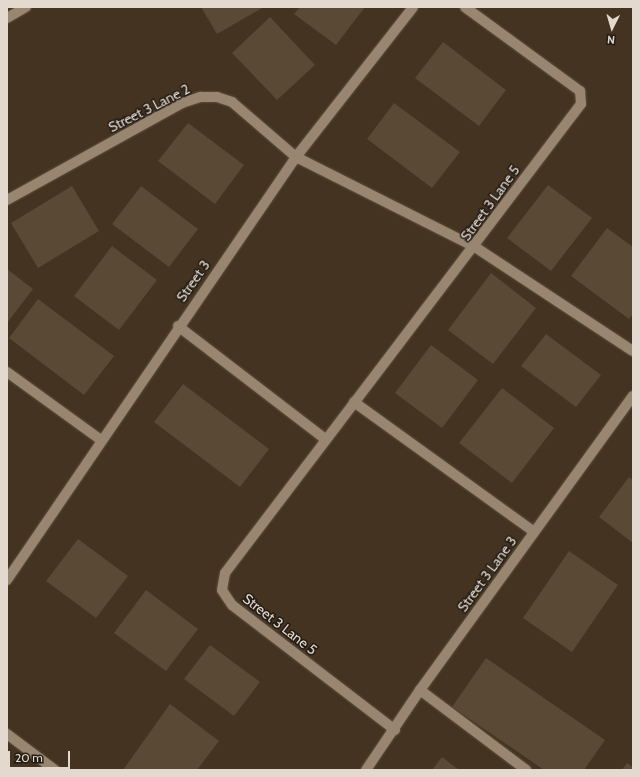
<!DOCTYPE html>
<html>
<head>
<meta charset="utf-8">
<style>
  body { margin:0 }
  #map { position:relative; width:640px; height:777px; overflow:hidden; background:#433320; font-family:Cabin,sans-serif }
  div>[style] { position:absolute }
  .building>* { inset:0; background:#5a4935 }
  .roads { filter:drop-shadow(0 0 1px #5d4f3f) drop-shadow(0 0 1px #5d4f3f) }
  .minor>* { height:10px; margin:-5px; padding:0 5px; transform-origin:5px; border-radius:5px; background:#998671 }
  span { translate:-50% -50%; white-space:nowrap; text-align:center; line-height:1.15; -webkit-text-stroke:3px #231c14; paint-order:stroke }
  .street-label { font-size:14px; color:#e4d9ce }
  .frame { position:absolute; inset:0; border:8px solid #e4d9ce; pointer-events:none }
  .north { position:absolute; left:592px; top:8px; width:40px; height:40px; -webkit-text-stroke:3px #231c14; paint-order:stroke; rotate:185deg; font-size:11px; font-weight:700; line-height:16px; text-align:center; color:#e4d9ce }
  .north::after { content:''; display:block; margin:auto; width:14px; height:18px; background:#e4d9ce; clip-path:polygon(50% 0,100% 100%,50% 72%,0 100%) }
  .scale { position:absolute; left:8px; top:751px; width:62px; height:18px; box-sizing:border-box; border:2px solid #e4d9ce; border-top:0; padding-left:5px; font-size:12px; line-height:14px; white-space:nowrap; color:#e4d9ce; -webkit-text-stroke:3px #231c14; paint-order:stroke }
</style>
</head>
<body>
<div id="map">
  <div class="building">
    <div style="clip-path:polygon(201px 7px,264px 7px,217px 34px)"></div>
    <div style="clip-path:polygon(300px 7px,365px 7px,336px 45px,294px 14px)"></div>
    <div style="clip-path:polygon(270px 17px,315px 65px,277px 100px,232px 53px)"></div>
    <div style="clip-path:polygon(443px 42px,506px 90px,479px 126px,415px 78px)"></div>
    <div style="clip-path:polygon(394px 103px,460px 152px,432px 188px,367px 139px)"></div>
    <div style="clip-path:polygon(188px 123px,244px 165px,215px 204px,158px 161px)"></div>
    <div style="clip-path:polygon(548px 185px,592px 218px,551px 271px,507px 238px)"></div>
    <div style="clip-path:polygon(72px 186px,99px 231px,38px 268px,11px 223px)"></div>
    <div style="clip-path:polygon(141px 186px,198px 229px,169px 267px,112px 224px)"></div>
    <div style="clip-path:polygon(607px 228px,633px 247px,633px 314px,629px 319px,571px 276px)"></div>
    <div style="clip-path:polygon(112px 246px,157px 280px,119px 330px,74px 296px)"></div>
    <div style="clip-path:polygon(7px 269px,33px 289px,7px 323px)"></div>
    <div style="clip-path:polygon(491px 273px,536px 308px,493px 364px,448px 330px)"></div>
    <div style="clip-path:polygon(38px 299px,114px 356px,84px 395px,9px 338px)"></div>
    <div style="clip-path:polygon(546px 334px,601px 375px,576px 407px,521px 366px)"></div>
    <div style="clip-path:polygon(431px 345px,478px 380px,442px 428px,395px 393px)"></div>
    <div style="clip-path:polygon(183px 384px,269px 449px,240px 487px,154px 422px)"></div>
    <div style="clip-path:polygon(502px 388px,554px 428px,512px 483px,459px 443px)"></div>
    <div style="clip-path:polygon(629px 477px,633px 480px,633px 543px,599px 517px)"></div>
    <div style="clip-path:polygon(78px 539px,128px 576px,96px 618px,46px 581px)"></div>
    <div style="clip-path:polygon(569px 551px,618px 585px,572px 652px,523px 618px)"></div>
    <div style="clip-path:polygon(146px 590px,198px 629px,166px 671px,114px 633px)"></div>
    <div style="clip-path:polygon(210px 645px,260px 682px,234px 716px,184px 679px)"></div>
    <div style="clip-path:polygon(486px 658px,605px 740px,584px 770px,544px 770px,452px 707px)"></div>
    <div style="clip-path:polygon(170px 704px,219px 741px,197px 770px,123px 770px)"></div>
    <div style="clip-path:polygon(442px 757px,459px 770px,432px 770px)"></div>
    <div style="clip-path:polygon(627px 763px,633px 767px,633px 770px,622px 770px)"></div>
  </div>
  <div class="roads">
    <div class="minor">
      <div style="left:7px;top:18px;width:22px;rotate:-30deg"></div>
      <div style="left:7px;top:200px;width:200px;rotate:-29deg"></div>
      <div style="left:182px;top:103px;width:20px;rotate:-18deg"></div>
      <div style="left:201px;top:97px;width:16px"></div>
      <div style="left:217px;top:97px;width:16px;rotate:18deg"></div>
      <div style="left:232px;top:102px;width:84px;rotate:40.7deg"></div>
      <div style="left:296px;top:157px;width:200px;rotate:26.7deg"></div>
      <div style="left:475px;top:247px;width:189px;rotate:33.4deg"></div>
      <div style="left:178px;top:326px;width:185px;rotate:37.5deg"></div>
      <div style="left:7px;top:372px;width:116px;rotate:35.9deg"></div>
      <div style="left:354px;top:402px;width:222px;rotate:35.8deg"></div>
      <div style="left:7px;top:580px;width:512px;rotate:-55.66deg"></div>
      <div style="left:296px;top:157px;width:190px;rotate:-52deg"></div>
      <div style="left:420px;top:690px;width:133px;rotate:37deg"></div>
      <div style="left:395px;top:730px;width:205px;rotate:-142.5deg"></div>
      <div style="left:232px;top:605px;width:18px;rotate:-124deg"></div>
      <div style="left:222px;top:590px;width:17px;rotate:-80deg"></div>
      <div style="left:225px;top:573px;width:589px;rotate:-52.8deg"></div>
      <div style="left:581px;top:104px;width:13px;rotate:-94deg"></div>
      <div style="left:580px;top:91px;width:142px;rotate:-143.9deg"></div>
      <div style="left:7px;top:734px;width:60px;rotate:36.9deg"></div>
      <div style="left:366px;top:770px;width:97px;rotate:-56deg"></div>
      <div style="left:420px;top:690px;width:363px;rotate:-54.1deg"></div>
    </div>
  </div>
  <div class="street-label">
    <span style="left:149px;top:108px;rotate:-27deg">Street 3 Lane 2</span>
    <span style="left:490px;top:203px;rotate:-54deg">Street 3 Lane 5</span>
    <span style="left:193px;top:281px;rotate:-55deg">Street 3</span>
    <span style="left:487px;top:574px;rotate:-54deg">Street 3 Lane 3</span>
    <span style="left:280px;top:624px;rotate:38deg">Street 3 Lane 5</span>
  </div>
  <div class="frame"></div>
  <div class="north">N</div>
  <div class="scale">20 m</div>
</div>
</body>
</html>
